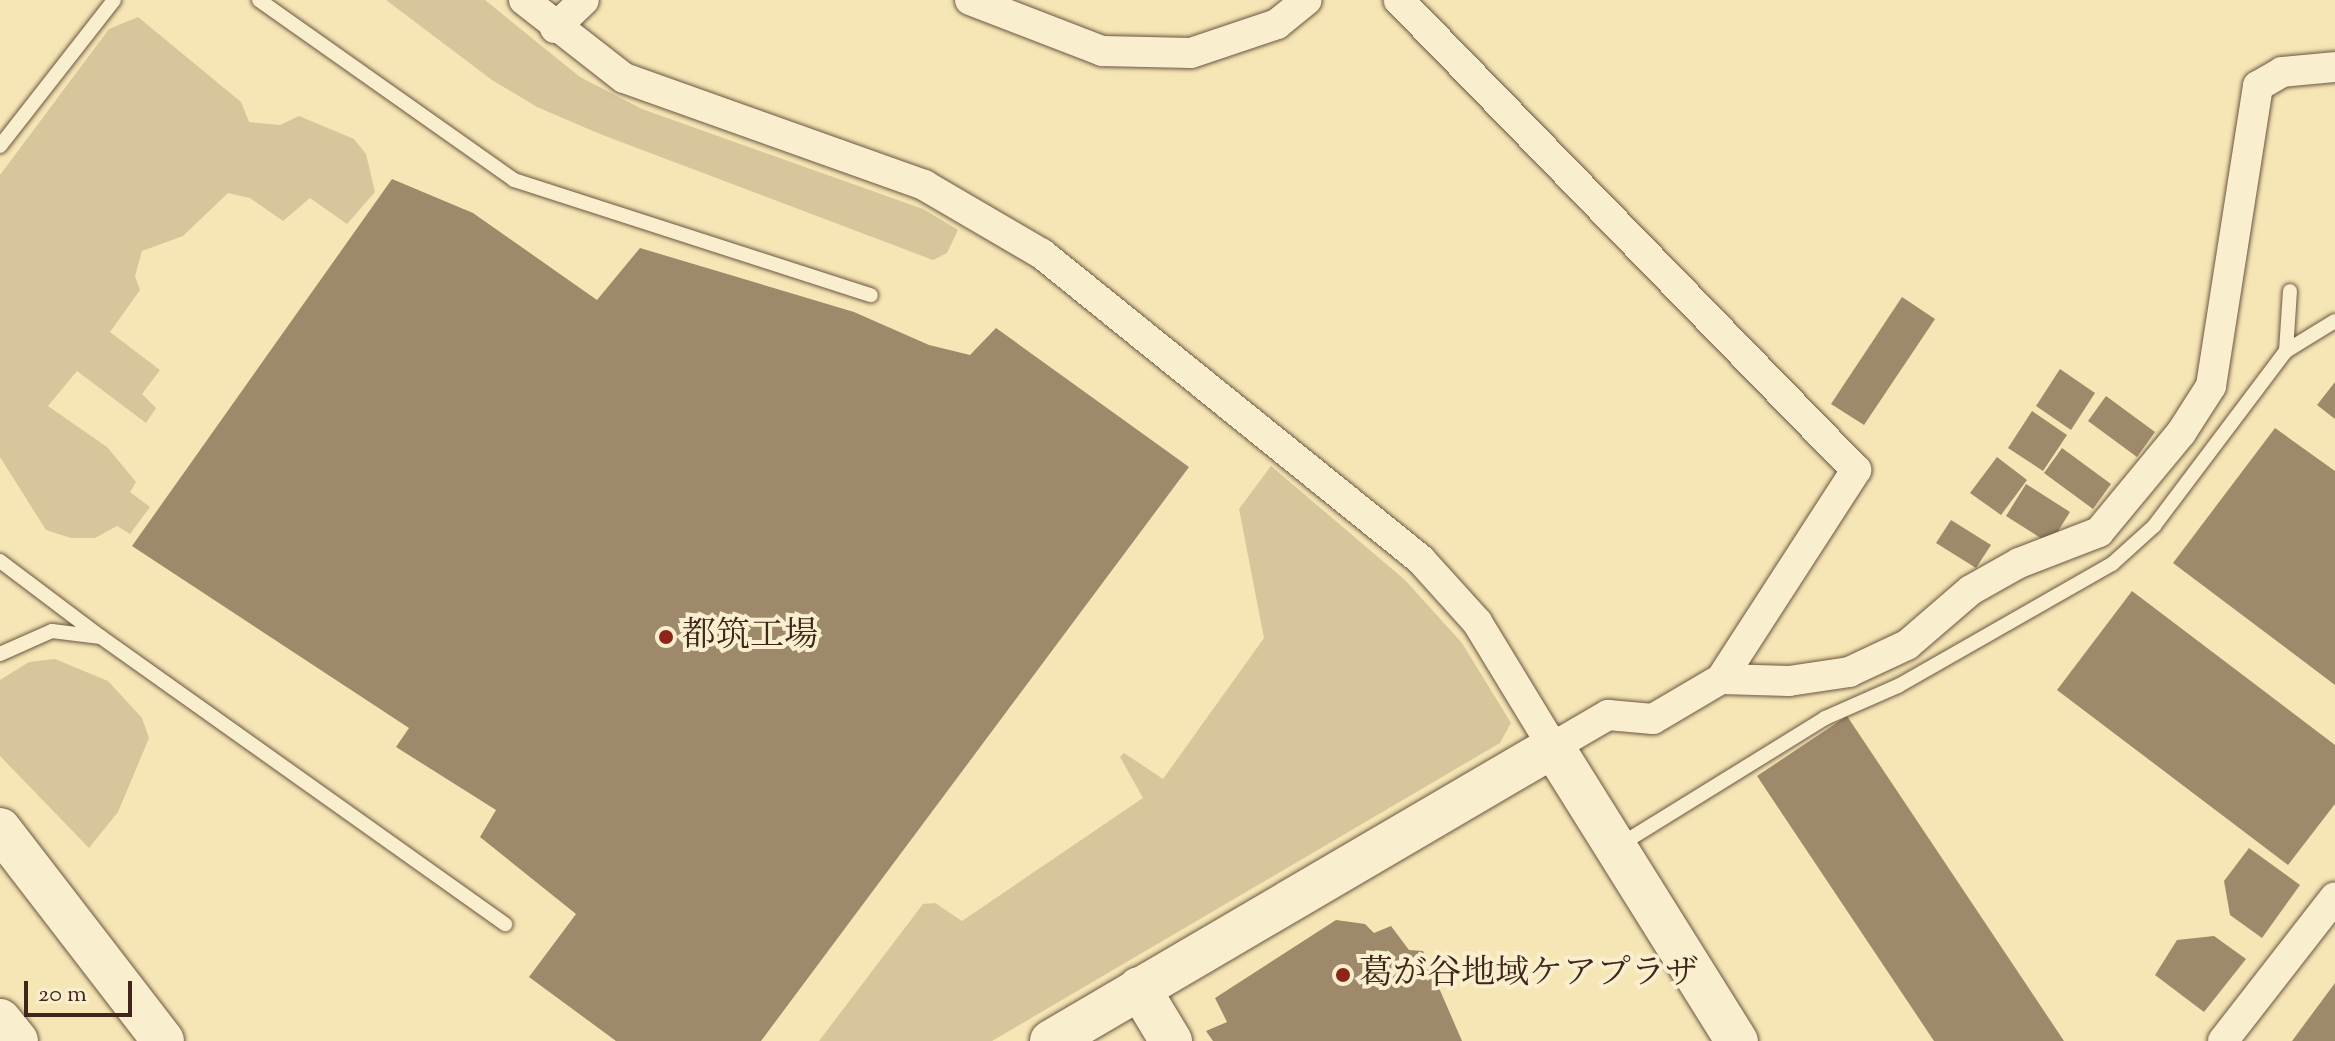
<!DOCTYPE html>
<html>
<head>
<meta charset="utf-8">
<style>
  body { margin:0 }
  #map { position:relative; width:2335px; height:1041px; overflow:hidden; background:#f6e6b5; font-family:"Sorts Mill Goudy","Noto Serif JP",serif }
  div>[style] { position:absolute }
  .green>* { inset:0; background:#d7c59b }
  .building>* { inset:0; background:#9e896b }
  .roads { filter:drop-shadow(0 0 2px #6d5541) drop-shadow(0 0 2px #6d5541) }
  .lane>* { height:14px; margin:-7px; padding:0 7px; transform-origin:7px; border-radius:7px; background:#f9efcf }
  .street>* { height:30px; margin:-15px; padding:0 15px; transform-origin:15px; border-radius:15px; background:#f9efcf }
  .secondary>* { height:42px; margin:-21px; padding:0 21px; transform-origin:21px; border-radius:21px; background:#f9efcf }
  .dots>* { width:22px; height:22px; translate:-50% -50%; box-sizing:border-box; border:4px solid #f9efcf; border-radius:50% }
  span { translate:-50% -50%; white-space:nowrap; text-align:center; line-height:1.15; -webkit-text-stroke:8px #f9efcf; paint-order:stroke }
  .poi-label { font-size:34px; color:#3f251a }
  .left { translate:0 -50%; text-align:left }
  .scale { position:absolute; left:24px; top:981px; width:108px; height:36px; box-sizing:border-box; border:4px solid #3f251a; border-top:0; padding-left:10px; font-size:24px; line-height:28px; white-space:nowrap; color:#3f251a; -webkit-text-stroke:6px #f9efcf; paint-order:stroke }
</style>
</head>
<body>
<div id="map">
  <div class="green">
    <div style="clip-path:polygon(386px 0,485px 0,580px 77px,642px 109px,923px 209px,958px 230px,947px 253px,933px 260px,600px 134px,537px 107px,492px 80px)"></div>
    <div style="clip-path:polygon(138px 17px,241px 102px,249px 122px,280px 125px,299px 116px,354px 139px,366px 154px,375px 192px,347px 224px,310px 198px,283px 221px,250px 198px,228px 193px,183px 236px,142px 251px,135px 276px,140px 290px,110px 332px,160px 370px,142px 394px,156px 408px,146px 423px,77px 371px,48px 406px,107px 447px,136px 482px,130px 492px,150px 507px,130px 534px,117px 526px,95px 538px,71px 538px,46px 530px,0 457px,0 175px,109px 29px)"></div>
    <div style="clip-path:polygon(1271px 466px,1405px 580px,1462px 643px,1511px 723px,1500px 743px,992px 1041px,819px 1041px,923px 904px,935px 903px,962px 921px,1143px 798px,1120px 757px,1124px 753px,1163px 779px,1264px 638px,1239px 509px)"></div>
    <div style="clip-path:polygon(55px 659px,108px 681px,142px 718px,149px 738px,118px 812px,89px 848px,0 756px,0 680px,29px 662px)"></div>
  </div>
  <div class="building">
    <div style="clip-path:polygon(392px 179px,473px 213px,597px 300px,640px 248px,854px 312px,929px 345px,970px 355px,996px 328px,1189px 467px,761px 1041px,616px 1041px,529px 977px,576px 914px,480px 837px,496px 810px,396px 747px,409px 728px,132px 546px)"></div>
    <div style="clip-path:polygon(1902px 297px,1935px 319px,1864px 425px,1831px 404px)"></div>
    <div style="clip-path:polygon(2060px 369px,2095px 393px,2071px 430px,2036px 406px)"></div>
    <div style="clip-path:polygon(2335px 382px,2335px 419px,2317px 405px)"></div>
    <div style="clip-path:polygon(2106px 396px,2155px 432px,2137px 457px,2088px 421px)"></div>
    <div style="clip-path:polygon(2032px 411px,2067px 435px,2043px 471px,2008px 448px)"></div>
    <div style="clip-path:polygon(2275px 428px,2335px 471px,2335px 685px,2173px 563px)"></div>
    <div style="clip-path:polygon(2062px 448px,2111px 484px,2093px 509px,2044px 473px)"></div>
    <div style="clip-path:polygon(1997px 457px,2027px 480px,2001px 515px,1970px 493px)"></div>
    <div style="clip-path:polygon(2026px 484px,2070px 512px,2050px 544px,2006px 516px)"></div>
    <div style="clip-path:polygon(1951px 520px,1991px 545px,1976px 568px,1936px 543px)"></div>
    <div style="clip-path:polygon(2132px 591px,2335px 745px,2335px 804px,2288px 865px,2057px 690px)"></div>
    <div style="clip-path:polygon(1847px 716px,2064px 1041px,1934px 1041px,1757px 776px)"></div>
    <div style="clip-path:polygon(2249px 848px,2300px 885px,2262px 938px,2230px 915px,2224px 881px)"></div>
    <div style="clip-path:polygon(1336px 920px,1365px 924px,1374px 933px,1391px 926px,1409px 950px,1423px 951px,1462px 1041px,1213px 1041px,1206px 1031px,1227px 1022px,1215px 998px)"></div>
    <div style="clip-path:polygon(2214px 936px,2246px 959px,2204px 1012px,2155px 975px,2177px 940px)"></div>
    <div style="clip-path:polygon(2335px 983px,2335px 1041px,2292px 1041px)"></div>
  </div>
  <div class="roads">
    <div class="lane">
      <div style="left:259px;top:0;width:312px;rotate:35.2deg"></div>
      <div style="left:514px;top:180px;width:375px;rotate:17.9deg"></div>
      <div style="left:0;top:146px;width:185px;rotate:-52deg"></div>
      <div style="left:2286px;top:351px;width:60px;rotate:-86.2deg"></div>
      <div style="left:0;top:561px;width:126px;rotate:37deg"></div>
      <div style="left:0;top:654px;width:57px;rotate:-23.9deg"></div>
      <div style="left:52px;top:631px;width:49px;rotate:7deg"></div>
      <div style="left:101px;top:637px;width:496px;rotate:35.4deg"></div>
      <div style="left:1618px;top:846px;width:243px;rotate:-31.7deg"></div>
      <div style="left:1825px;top:718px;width:80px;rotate:-23.7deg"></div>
      <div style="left:1898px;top:686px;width:246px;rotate:-29.7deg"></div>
      <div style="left:2112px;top:564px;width:57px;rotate:-42.1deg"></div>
      <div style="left:2154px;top:526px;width:219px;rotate:-53deg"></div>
      <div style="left:2286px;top:351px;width:57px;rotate:-31.5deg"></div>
    </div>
    <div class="street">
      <div style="left:524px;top:0;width:127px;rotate:38deg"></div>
      <div style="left:624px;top:78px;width:319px;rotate:19.6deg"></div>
      <div style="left:924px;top:185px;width:137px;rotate:30.3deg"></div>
      <div style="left:1042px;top:254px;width:487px;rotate:38.9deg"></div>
      <div style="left:1421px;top:560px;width:84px;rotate:47.9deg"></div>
      <div style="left:1477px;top:622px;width:146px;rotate:58.7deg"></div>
      <div style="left:1553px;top:747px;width:64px;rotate:-30.2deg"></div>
      <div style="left:1608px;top:715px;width:45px;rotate:5.1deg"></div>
      <div style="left:1653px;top:719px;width:79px;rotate:-30.5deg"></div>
      <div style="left:1721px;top:679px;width:249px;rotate:-57.1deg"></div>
      <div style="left:1856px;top:470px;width:656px;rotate:-134.2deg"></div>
      <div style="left:970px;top:0;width:142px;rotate:21.1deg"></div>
      <div style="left:1102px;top:51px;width:89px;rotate:1.3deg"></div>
      <div style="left:1191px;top:53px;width:91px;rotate:-18.6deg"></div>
      <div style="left:1277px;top:24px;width:38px;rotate:-39deg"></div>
      <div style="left:555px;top:28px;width:40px;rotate:-44deg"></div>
      <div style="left:1721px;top:679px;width:68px;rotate:1.7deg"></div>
      <div style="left:1789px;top:681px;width:61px;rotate:-8.5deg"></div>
      <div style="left:1849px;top:672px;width:64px;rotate:-25deg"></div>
      <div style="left:1907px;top:645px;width:84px;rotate:-40.7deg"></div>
      <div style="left:1971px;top:590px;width:55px;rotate:-29.4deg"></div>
      <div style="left:2019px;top:563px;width:86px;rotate:-21.2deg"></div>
      <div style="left:2099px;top:532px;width:129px;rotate:-50.4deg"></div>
      <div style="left:2181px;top:433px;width:56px;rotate:-57.4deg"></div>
      <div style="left:2211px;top:386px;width:304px;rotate:-81.1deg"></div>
      <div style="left:2258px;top:86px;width:28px;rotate:-30deg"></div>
      <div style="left:2282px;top:72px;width:53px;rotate:-5.4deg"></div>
      <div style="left:2223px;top:1041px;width:182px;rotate:-52.1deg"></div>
    </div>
    <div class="secondary">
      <div style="left:0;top:829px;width:267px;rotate:52.4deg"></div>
      <div style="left:1139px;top:988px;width:62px;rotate:58.9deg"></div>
      <div style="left:0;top:1020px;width:27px;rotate:51deg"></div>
      <div style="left:1051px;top:1041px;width:582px;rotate:-30.36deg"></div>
      <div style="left:1553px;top:747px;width:347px;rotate:58deg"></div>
    </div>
  </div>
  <div class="dots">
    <div style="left:666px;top:637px;background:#8f2418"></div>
    <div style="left:1343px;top:975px;background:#8f2418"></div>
  </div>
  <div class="poi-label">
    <span class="left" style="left:682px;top:637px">都筑工場</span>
    <span class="left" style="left:1359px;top:975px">葛が谷地域ケアプラザ</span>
  </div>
  <div class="scale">20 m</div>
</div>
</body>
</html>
